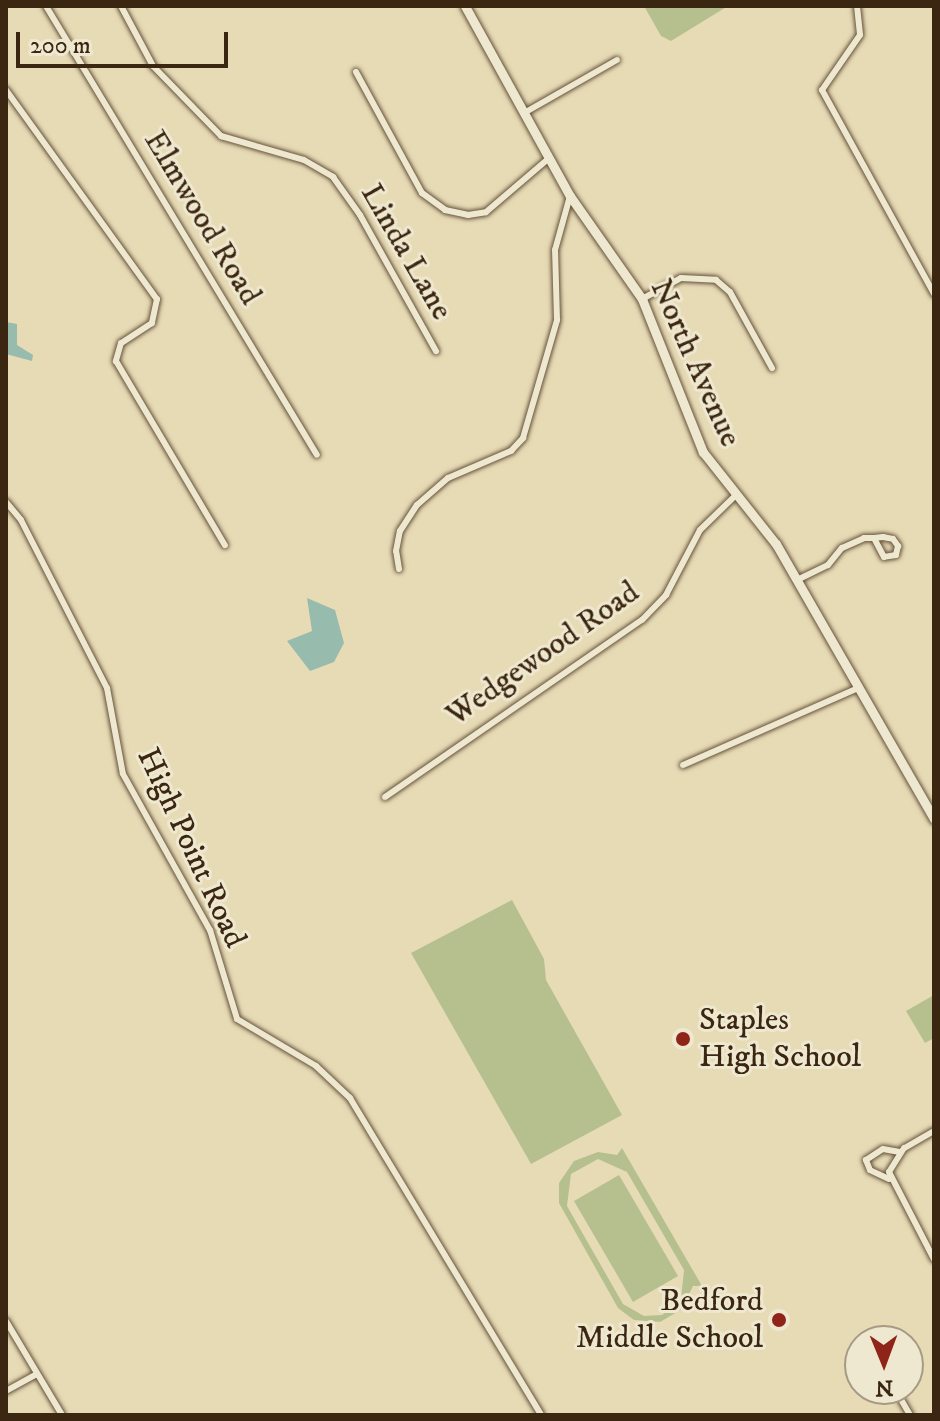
<!DOCTYPE html>
<html>
<head>
<meta charset="utf-8">
<style>
  body { margin:0 }
  #map { position:relative; width:940px; height:1421px; overflow:hidden; background:#e7dbb6; font-family:"IM FELL DW Pica",serif }
  div>[style] { position:absolute }
  .green>* { inset:0; background:#b5c08e }
  .water>* { inset:0; background:#97bbad }
  .roads { filter:drop-shadow(0 0 2px #66533a) drop-shadow(0 0 2px #66533a) }
  .street>* { height:6px; margin:-3px; padding:0 3px; transform-origin:3px; border-radius:3px; background:#efe8d0 }
  .secondary>* { height:9px; margin:-4.5px; padding:0 4.5px; transform-origin:4.5px; border-radius:4.5px; background:#efe8d0 }
  .dots>* { width:22px; height:22px; translate:-50% -50%; box-sizing:border-box; border:4px solid #efe8d0; border-radius:50% }
  span { translate:-50% -50%; white-space:nowrap; text-align:center; line-height:1.15; -webkit-text-stroke:6px #efe8d0; paint-order:stroke }
  .street-label { font-size:32px; color:#3b2611 }
  .poi-label { font-size:32px; color:#3b2611 }
  .left { translate:0 -50%; text-align:left }
  .right { translate:-100% -50%; text-align:right }
  .frame { position:absolute; inset:0; border:8px solid #3b2611; pointer-events:none }
  .north { position:absolute; left:844px; top:1325px; width:80px; height:80px; box-sizing:border-box; background:#efe8d0; border:2px solid #a79a84; border-radius:50%; rotate:179deg; font-size:22px; font-weight:700; line-height:32px; text-align:center; color:#3b2611 }
  .north::after { content:''; display:block; margin:auto; width:28px; height:36px; background:#8f2418; clip-path:polygon(50% 0,100% 100%,50% 72%,0 100%) }
  .scale { position:absolute; left:16px; top:32px; width:212px; height:36px; box-sizing:border-box; border:4px solid #3b2611; border-top:0; padding-left:10px; font-size:24px; line-height:28px; white-space:nowrap; color:#3b2611; -webkit-text-stroke:6px #efe8d0; paint-order:stroke }
</style>
</head>
<body>
<div id="map">
  <div class="green">
    <div style="clip-path:polygon(644px 6px,728px 6px,671px 41px,661px 36px)"></div>
    <div style="clip-path:polygon(512px 900px,544px 959px,546px 980px,622px 1115px,531px 1164px,411px 953px)"></div>
    <div style="clip-path:polygon(934px 995px,934px 1038px,925px 1043px,906px 1011px)"></div>
    <div style="clip-path:polygon(evenodd,622px 1148px,702px 1286px,693px 1286px,682px 1309px,660px 1322px,634px 1320px,618px 1308px,559px 1203px,559px 1183px,574px 1161px,598px 1152px,617px 1155px,622px 1148px,598px 1159px,627px 1172px,684px 1270px,681px 1299px,662px 1315px,644px 1316px,623px 1304px,567px 1206px,571px 1174px,598px 1159px)"></div>
    <div style="clip-path:polygon(619px 1175px,678px 1276px,633px 1302px,574px 1201px)"></div>
  </div>
  <div class="water">
    <div style="clip-path:polygon(6px 322px,17px 324px,17px 345px,33px 355px,32px 361px,6px 354px)"></div>
    <div style="clip-path:polygon(307px 598px,335px 610px,344px 643px,334px 662px,310px 671px,287px 641px,312px 631px)"></div>
  </div>
  <div class="roads">
    <div class="street">
      <div style="left:46px;top:6px;width:524px;rotate:58.89deg"></div>
      <div style="left:121px;top:6px;width:68px;rotate:61.9deg"></div>
      <div style="left:153px;top:66px;width:98px;rotate:45.8deg"></div>
      <div style="left:221px;top:136px;width:86px;rotate:16.1deg"></div>
      <div style="left:304px;top:160px;width:34px;rotate:30deg"></div>
      <div style="left:333px;top:177px;width:47px;rotate:54.6deg"></div>
      <div style="left:360px;top:215px;width:156px;rotate:60.8deg"></div>
      <div style="left:857px;top:6px;width:29px;rotate:84deg"></div>
      <div style="left:860px;top:35px;width:67px;rotate:124.6deg"></div>
      <div style="left:822px;top:90px;width:233px;rotate:61.2deg"></div>
      <div style="left:356px;top:72px;width:138px;rotate:61.4deg"></div>
      <div style="left:422px;top:193px;width:29px;rotate:36deg"></div>
      <div style="left:445px;top:210px;width:24px;rotate:12deg"></div>
      <div style="left:468px;top:215px;width:18px;rotate:-9deg"></div>
      <div style="left:486px;top:212px;width:82px;rotate:-40.5deg"></div>
      <div style="left:6px;top:90px;width:258px;rotate:54.2deg"></div>
      <div style="left:157px;top:299px;width:25px;rotate:102deg"></div>
      <div style="left:152px;top:323px;width:37px;rotate:147deg"></div>
      <div style="left:121px;top:343px;width:19px;rotate:106deg"></div>
      <div style="left:116px;top:361px;width:214px;rotate:59.4deg"></div>
      <div style="left:524px;top:113px;width:107px;rotate:-29.7deg"></div>
      <div style="left:642px;top:299px;width:44px;rotate:-28.3deg"></div>
      <div style="left:681px;top:278px;width:35px;rotate:3deg"></div>
      <div style="left:716px;top:280px;width:18px;rotate:41deg"></div>
      <div style="left:730px;top:292px;width:87px;rotate:61.1deg"></div>
      <div style="left:6px;top:502px;width:23px;rotate:50deg"></div>
      <div style="left:21px;top:520px;width:189px;rotate:62.9deg"></div>
      <div style="left:107px;top:688px;width:87px;rotate:79.5deg"></div>
      <div style="left:123px;top:774px;width:179px;rotate:60.9deg"></div>
      <div style="left:210px;top:930px;width:93px;rotate:73.1deg"></div>
      <div style="left:237px;top:1019px;width:92px;rotate:30.7deg"></div>
      <div style="left:316px;top:1066px;width:47px;rotate:43.3deg"></div>
      <div style="left:350px;top:1098px;width:370px;rotate:58.9deg"></div>
      <div style="left:399px;top:569px;width:18px;rotate:-99deg"></div>
      <div style="left:396px;top:551px;width:20px;rotate:-79deg"></div>
      <div style="left:400px;top:531px;width:31px;rotate:-57deg"></div>
      <div style="left:417px;top:505px;width:41px;rotate:-41.1deg"></div>
      <div style="left:448px;top:478px;width:69px;rotate:-23.2deg"></div>
      <div style="left:511px;top:451px;width:18px;rotate:-47deg"></div>
      <div style="left:523px;top:438px;width:123px;rotate:-73.9deg"></div>
      <div style="left:557px;top:320px;width:70px;rotate:-91.6deg"></div>
      <div style="left:555px;top:250px;width:56px;rotate:-74.5deg"></div>
      <div style="left:797px;top:580px;width:34px;rotate:-26deg"></div>
      <div style="left:828px;top:565px;width:22px;rotate:-51deg"></div>
      <div style="left:842px;top:548px;width:24px;rotate:-24deg"></div>
      <div style="left:864px;top:538px;width:10px"></div>
      <div style="left:874px;top:538px;width:9px;rotate:-6deg"></div>
      <div style="left:883px;top:537px;width:10px;rotate:11deg"></div>
      <div style="left:893px;top:539px;width:9px;rotate:54deg"></div>
      <div style="left:898px;top:546px;width:9px;rotate:103deg"></div>
      <div style="left:896px;top:555px;width:12px;rotate:171deg"></div>
      <div style="left:884px;top:557px;width:21px;rotate:-118deg"></div>
      <div style="left:683px;top:765px;width:189px;rotate:-23.7deg"></div>
      <div style="left:385px;top:797px;width:312px;rotate:-34.6deg"></div>
      <div style="left:642px;top:620px;width:35px;rotate:-46deg"></div>
      <div style="left:666px;top:595px;width:73px;rotate:-62.4deg"></div>
      <div style="left:700px;top:530px;width:50px;rotate:-44.2deg"></div>
      <div style="left:934px;top:1131px;width:34px;rotate:150deg"></div>
      <div style="left:904px;top:1148px;width:28px;rotate:122deg"></div>
      <div style="left:889px;top:1172px;width:98px;rotate:62.7deg"></div>
      <div style="left:889px;top:1179px;width:21px;rotate:-155deg"></div>
      <div style="left:870px;top:1170px;width:11px;rotate:-112deg"></div>
      <div style="left:866px;top:1160px;width:20px;rotate:-33deg"></div>
      <div style="left:883px;top:1149px;width:17px;rotate:10deg"></div>
      <div style="left:6px;top:1321px;width:109px;rotate:59.2deg"></div>
      <div style="left:895px;top:1389px;width:30px;rotate:60deg"></div>
      <div style="left:6px;top:1391px;width:35px;rotate:-29deg"></div>
    </div>
    <div class="secondary">
      <div style="left:465px;top:6px;width:217px;rotate:61.1deg"></div>
      <div style="left:570px;top:196px;width:126px;rotate:55deg"></div>
      <div style="left:642px;top:299px;width:165px;rotate:68.3deg"></div>
      <div style="left:703px;top:452px;width:117px;rotate:51.6deg"></div>
      <div style="left:776px;top:544px;width:317px;rotate:60.1deg"></div>
    </div>
  </div>
  <div class="dots">
    <div style="left:683px;top:1039px;background:#8f2418"></div>
    <div style="left:779px;top:1320px;background:#8f2418"></div>
  </div>
  <div class="street-label">
    <span style="left:202px;top:218px;rotate:59deg">Elmwood Road</span>
    <span style="left:406px;top:252px;rotate:60deg">Linda Lane</span>
    <span style="left:695px;top:363px;rotate:66deg">North Avenue</span>
    <span style="left:543px;top:654px;rotate:-35deg">Wedgewood Road</span>
    <span style="left:191px;top:848px;rotate:65deg">High Point Road</span>
  </div>
  <div class="poi-label">
    <span class="left" style="left:699px;top:1039px">Staples<br>High School</span>
    <span class="right" style="left:763px;top:1320px">Bedford<br>Middle School</span>
  </div>
  <div class="frame"></div>
  <div class="north">N</div>
  <div class="scale">200 m</div>
</div>
</body>
</html>
